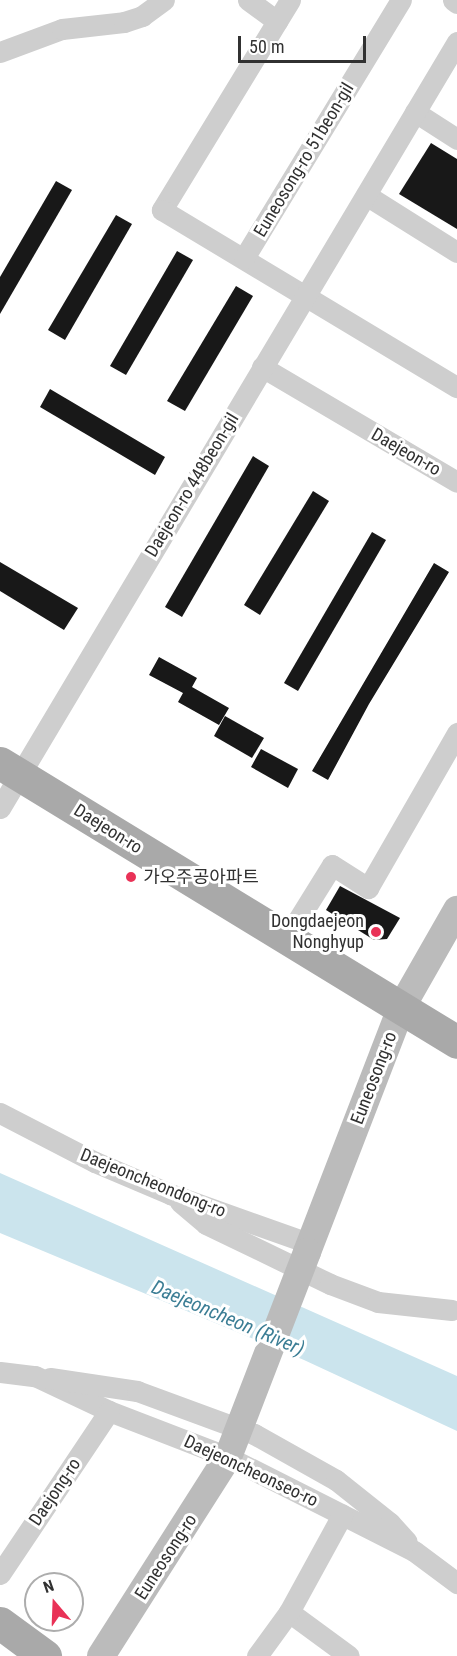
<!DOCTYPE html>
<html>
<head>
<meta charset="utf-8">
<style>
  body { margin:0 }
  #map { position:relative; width:457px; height:1656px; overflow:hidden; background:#fff; font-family:"Roboto Condensed","Noto Sans KR",sans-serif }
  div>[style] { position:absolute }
  .water>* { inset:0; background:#cbe4ed }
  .building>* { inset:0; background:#181818 }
  .minor>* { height:21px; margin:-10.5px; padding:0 10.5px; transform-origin:10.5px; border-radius:10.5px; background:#cecece }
  .secondary>* { height:28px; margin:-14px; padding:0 14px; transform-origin:14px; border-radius:14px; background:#bbb }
  .primary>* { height:33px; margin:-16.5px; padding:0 16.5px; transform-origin:16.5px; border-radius:16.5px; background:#a9a9a9 }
  .secondary-bridge>* { height:28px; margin:-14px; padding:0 14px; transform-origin:14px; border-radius:14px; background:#bbb }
  .dots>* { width:16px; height:16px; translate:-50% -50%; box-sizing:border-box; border:3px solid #fff; border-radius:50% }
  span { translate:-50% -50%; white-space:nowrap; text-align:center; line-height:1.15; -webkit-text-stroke:6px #fff; paint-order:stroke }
  .street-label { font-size:18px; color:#313131 }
  .poi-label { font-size:18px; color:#313131 }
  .left { translate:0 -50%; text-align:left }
  .right { translate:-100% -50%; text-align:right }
  .water-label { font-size:20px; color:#3c7e95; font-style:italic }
  .north { position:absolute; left:24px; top:1572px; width:60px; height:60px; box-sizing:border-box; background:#fff; border:2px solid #adadad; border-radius:50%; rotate:341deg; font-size:16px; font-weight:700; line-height:24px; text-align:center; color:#313131 }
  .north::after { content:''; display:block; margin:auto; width:21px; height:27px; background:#e93257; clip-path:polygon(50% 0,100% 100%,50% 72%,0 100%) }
  .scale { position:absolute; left:238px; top:36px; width:128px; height:27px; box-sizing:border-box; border:3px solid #313131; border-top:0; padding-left:8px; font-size:18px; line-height:21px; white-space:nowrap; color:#313131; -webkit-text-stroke:4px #fff; paint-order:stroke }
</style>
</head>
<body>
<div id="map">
  <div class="water">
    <div style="clip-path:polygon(0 1173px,457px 1376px,457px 1431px,304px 1360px,0 1233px)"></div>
  </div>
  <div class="building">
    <div style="clip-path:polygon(431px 143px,457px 159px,457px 229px,399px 194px)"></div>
    <div style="clip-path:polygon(56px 181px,72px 190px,0 314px,0 277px)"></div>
    <div style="clip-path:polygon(116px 215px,132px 224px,65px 340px,48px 330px)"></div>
    <div style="clip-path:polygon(177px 251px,193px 260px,126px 375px,110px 366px)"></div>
    <div style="clip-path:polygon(236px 286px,253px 296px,185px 411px,167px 401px)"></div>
    <div style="clip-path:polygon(50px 389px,165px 457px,155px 475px,40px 407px)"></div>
    <div style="clip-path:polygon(253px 456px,269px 466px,182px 617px,165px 607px)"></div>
    <div style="clip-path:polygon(313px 491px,329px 501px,260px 615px,244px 605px)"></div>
    <div style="clip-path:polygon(372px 532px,386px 540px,298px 691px,284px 683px)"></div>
    <div style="clip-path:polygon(0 562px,78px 608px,64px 630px,0 591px)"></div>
    <div style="clip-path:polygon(434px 563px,449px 572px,369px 704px,328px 780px,312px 771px)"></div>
    <div style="clip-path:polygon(159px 657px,197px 678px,192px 687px,229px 708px,219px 725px,178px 702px,183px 693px,149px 675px)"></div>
    <div style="clip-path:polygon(225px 716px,264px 738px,252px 758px,214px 736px)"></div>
    <div style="clip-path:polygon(261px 749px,298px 769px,288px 788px,251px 767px)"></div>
    <div style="clip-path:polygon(340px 886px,400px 918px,387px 939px,374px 940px,326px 910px)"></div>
  </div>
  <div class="minor">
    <div style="left:248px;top:0;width:36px;rotate:36deg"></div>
    <div style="left:290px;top:0;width:246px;rotate:121.4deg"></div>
    <div style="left:162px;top:210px;width:344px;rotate:31deg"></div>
    <div style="left:453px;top:0;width:5px;rotate:37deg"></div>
    <div style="left:0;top:52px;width:66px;rotate:-20.4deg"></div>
    <div style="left:62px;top:29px;width:62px;rotate:-6.4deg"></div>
    <div style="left:124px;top:22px;width:19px;rotate:-18deg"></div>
    <div style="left:142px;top:16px;width:27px;rotate:-36deg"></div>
    <div style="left:415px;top:112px;width:50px;rotate:32.7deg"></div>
    <div style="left:366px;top:195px;width:107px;rotate:32.1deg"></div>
    <div style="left:244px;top:258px;width:302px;rotate:-58.7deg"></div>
    <div style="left:262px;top:367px;width:226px;rotate:30.5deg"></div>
    <div style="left:0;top:808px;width:892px;rotate:-59.18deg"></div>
    <div style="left:286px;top:939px;width:87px;rotate:-58.1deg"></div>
    <div style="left:332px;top:865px;width:43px;rotate:32.6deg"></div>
    <div style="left:368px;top:888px;width:179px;rotate:-60.1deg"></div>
    <div style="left:0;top:1113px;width:107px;rotate:27.3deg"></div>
    <div style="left:95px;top:1162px;width:82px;rotate:23.1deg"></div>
    <div style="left:170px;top:1194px;width:150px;rotate:19.5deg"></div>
    <div style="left:180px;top:1202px;width:34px;rotate:40deg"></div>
    <div style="left:206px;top:1224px;width:138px;rotate:25.8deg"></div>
    <div style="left:330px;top:1284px;width:51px;rotate:20.6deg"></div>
    <div style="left:378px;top:1302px;width:74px;rotate:6.2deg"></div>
    <div style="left:0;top:1372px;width:35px;rotate:7deg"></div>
    <div style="left:35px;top:1376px;width:82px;rotate:25.3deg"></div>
    <div style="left:109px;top:1411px;width:128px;rotate:21.1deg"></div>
    <div style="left:228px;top:1457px;width:208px;rotate:26.8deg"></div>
    <div style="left:414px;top:1551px;width:54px;rotate:36.7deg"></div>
    <div style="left:50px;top:1378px;width:88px;rotate:8.5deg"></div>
    <div style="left:137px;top:1391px;width:125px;rotate:20.2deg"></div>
    <div style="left:254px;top:1434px;width:94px;rotate:29.3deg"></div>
    <div style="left:336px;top:1480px;width:69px;rotate:38.5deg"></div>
    <div style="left:390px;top:1523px;width:25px;rotate:48deg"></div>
    <div style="left:0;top:1574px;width:196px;rotate:-56.2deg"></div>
    <div style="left:289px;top:1612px;width:74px;rotate:36.3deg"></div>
    <div style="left:257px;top:1656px;width:54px;rotate:-54deg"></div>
    <div style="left:289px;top:1612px;width:111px;rotate:-61.3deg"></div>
  </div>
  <div class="secondary">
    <div style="left:307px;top:1252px;width:261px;rotate:-68.9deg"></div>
    <div style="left:401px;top:1008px;width:113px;rotate:-60.3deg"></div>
    <div style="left:101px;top:1656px;width:236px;rotate:-57.5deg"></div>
  </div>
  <div class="primary">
    <div style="left:0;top:763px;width:535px;rotate:31.4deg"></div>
    <div style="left:0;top:1623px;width:56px;rotate:36.3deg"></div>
  </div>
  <div class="secondary-bridge">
    <div style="left:228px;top:1457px;width:220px;rotate:-68.9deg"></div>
  </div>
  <div class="dots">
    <div style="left:131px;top:877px;background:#e93257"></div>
    <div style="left:376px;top:932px;background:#e93257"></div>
  </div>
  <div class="street-label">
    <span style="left:304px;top:160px;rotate:-59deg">Euneosong-ro 51beon-gil</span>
    <span style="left:406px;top:452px;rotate:30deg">Daejeon-ro</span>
    <span style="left:192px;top:485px;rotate:-59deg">Daejeon-ro 448beon-gil</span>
    <span style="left:108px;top:829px;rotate:32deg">Daejeon-ro</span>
    <span style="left:374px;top:1078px;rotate:-69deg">Euneosong-ro</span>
    <span style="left:153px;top:1183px;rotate:22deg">Daejeoncheondong-ro</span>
    <span style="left:251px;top:1471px;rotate:25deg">Daejeoncheonseo-ro</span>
    <span style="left:55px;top:1492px;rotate:-56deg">Daejong-ro</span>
    <span style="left:166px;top:1557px;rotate:-57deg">Euneosong-ro</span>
  </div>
  <div class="poi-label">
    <span class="left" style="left:143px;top:877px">가오주공아파트</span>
    <span class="right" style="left:364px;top:932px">Dongdaejeon<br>Nonghyup</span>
  </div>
  <div class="water-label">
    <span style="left:228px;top:1318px;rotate:23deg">Daejeoncheon (River)</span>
  </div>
  <div class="north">N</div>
  <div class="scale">50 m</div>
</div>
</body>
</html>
